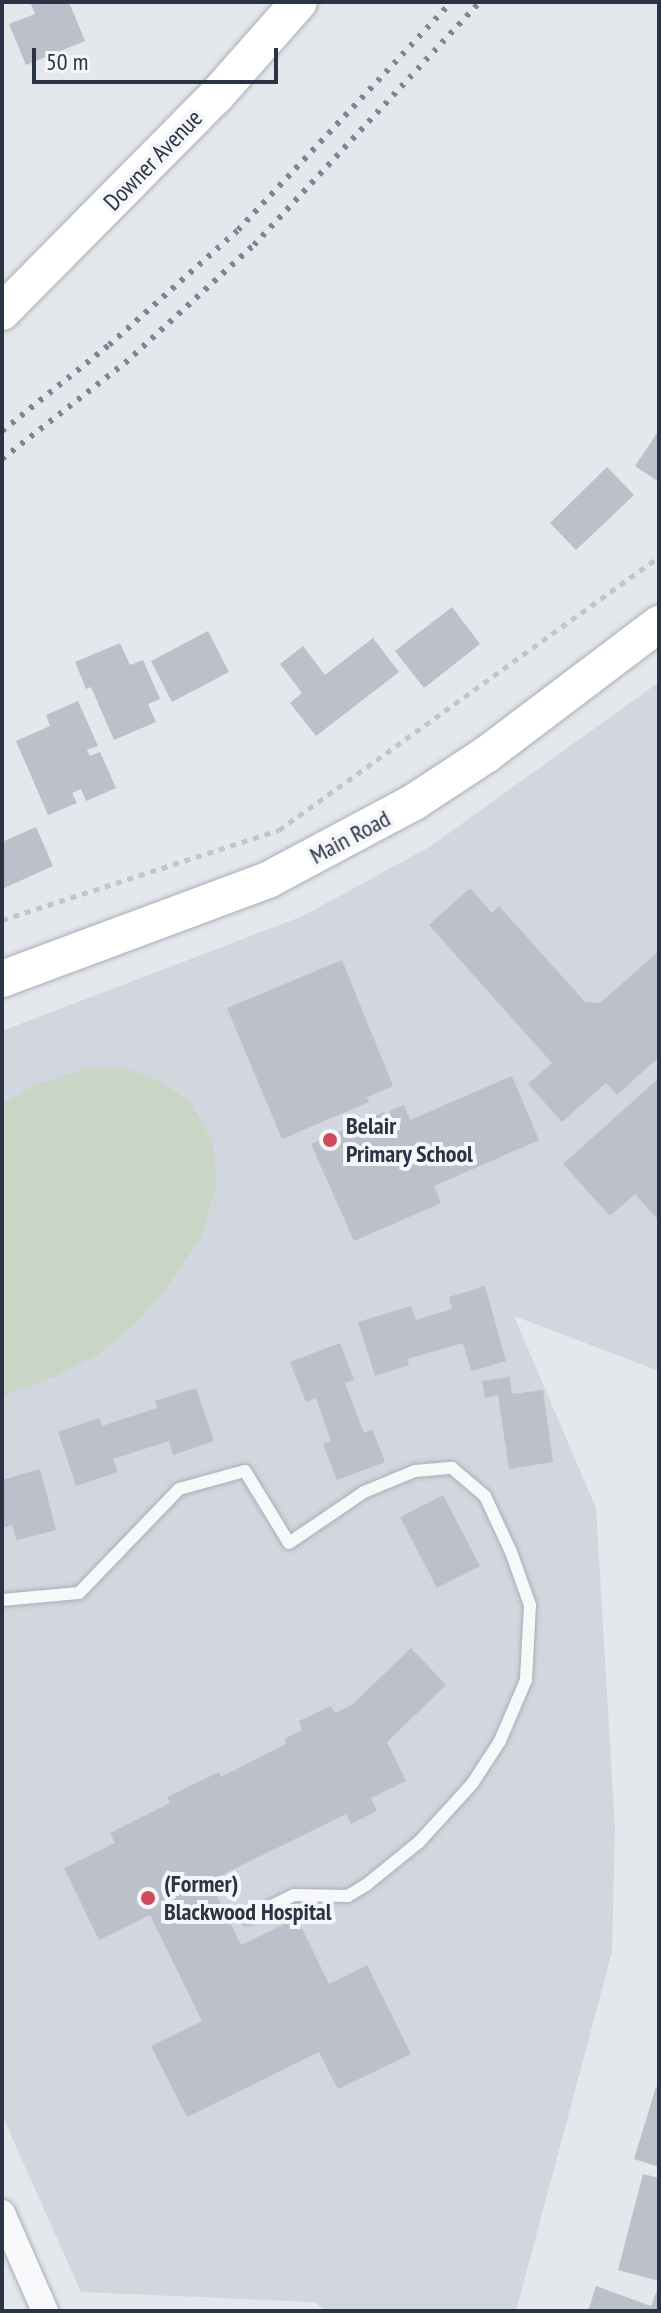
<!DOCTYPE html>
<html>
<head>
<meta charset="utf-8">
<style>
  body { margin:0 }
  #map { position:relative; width:661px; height:2313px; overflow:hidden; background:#e4e7ec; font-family:"PT Sans Narrow",sans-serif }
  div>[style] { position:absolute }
  .built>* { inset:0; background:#d2d6de }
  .green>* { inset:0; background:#c9d6c5 }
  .building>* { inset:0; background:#bbc0ca }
  .path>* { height:5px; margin-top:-2.5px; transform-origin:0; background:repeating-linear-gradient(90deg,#c2c5cb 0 6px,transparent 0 12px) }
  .roads { filter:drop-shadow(0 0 2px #a9aeb7) drop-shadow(0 0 2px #a9aeb7) }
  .lane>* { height:12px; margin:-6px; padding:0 6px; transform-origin:6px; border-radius:6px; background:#f7f8fa }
  .street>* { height:26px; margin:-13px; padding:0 13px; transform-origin:13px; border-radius:13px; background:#f7f8fa }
  .secondary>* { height:36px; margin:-18px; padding:0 18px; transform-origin:18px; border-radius:18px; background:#fff }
  .rail>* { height:6px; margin-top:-3px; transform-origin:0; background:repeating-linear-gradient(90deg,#7d8696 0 4px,transparent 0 12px) }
  .dots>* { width:22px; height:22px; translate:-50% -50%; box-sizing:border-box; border:4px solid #f4f6f9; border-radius:50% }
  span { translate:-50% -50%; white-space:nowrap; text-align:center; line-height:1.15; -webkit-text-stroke:8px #f4f6f9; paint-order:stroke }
  .street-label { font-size:24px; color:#2b3445 }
  .poi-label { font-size:24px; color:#2b3445; font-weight:700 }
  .left { translate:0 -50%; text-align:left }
  .frame { position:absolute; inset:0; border:4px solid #2b3445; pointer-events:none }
  .scale { position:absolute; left:32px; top:48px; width:246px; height:36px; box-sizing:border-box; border:4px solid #2b3445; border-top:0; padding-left:10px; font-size:24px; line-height:28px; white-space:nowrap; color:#2b3445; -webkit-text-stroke:6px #f4f6f9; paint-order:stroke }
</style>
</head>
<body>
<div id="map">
  <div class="built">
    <div style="clip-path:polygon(659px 682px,659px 1371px,514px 1316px,596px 1508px,615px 1828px,612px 1952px,516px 2311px,325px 2311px,315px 2302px,81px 2292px,2px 2115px,2px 1031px,303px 916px,431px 846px)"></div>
  </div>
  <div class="green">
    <div style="clip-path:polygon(88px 1068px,127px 1068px,155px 1079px,191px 1102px,212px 1141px,217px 1185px,200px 1239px,165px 1290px,132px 1327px,96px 1356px,55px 1377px,2px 1396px,2px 1104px,35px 1085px)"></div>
  </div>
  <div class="building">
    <div style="clip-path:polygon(30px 2px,69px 2px,85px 41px,26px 65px,9px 24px,35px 14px)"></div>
    <div style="clip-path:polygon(659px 430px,659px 482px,635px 466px)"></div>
    <div style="clip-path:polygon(607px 467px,634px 495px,576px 550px,550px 523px)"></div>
    <div style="clip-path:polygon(452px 607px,480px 644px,424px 688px,395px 651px)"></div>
    <div style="clip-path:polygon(208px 631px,229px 672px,172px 702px,151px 661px)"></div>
    <div style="clip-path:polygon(373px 638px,399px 672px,316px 736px,290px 703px,302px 693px,280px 664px,303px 646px,325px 675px)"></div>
    <div style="clip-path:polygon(120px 643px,130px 665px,143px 660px,160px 699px,148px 704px,156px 722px,114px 740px,91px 687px,86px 689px,75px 662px)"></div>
    <div style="clip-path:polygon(78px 701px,98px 746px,87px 750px,90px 756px,100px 752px,116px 788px,86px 801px,81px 789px,72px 793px,77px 803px,48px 815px,16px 741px,50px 726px,46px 715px)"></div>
    <div style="clip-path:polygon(36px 827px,53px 866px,2px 889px,2px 842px)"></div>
    <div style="clip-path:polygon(470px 888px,492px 913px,499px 906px,585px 1002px,600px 1003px,659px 951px,659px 1057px,617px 1095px,606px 1083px,562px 1122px,528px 1084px,552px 1063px,429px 925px)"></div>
    <div style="clip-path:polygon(342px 960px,393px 1086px,367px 1097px,369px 1102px,282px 1139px,227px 1008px)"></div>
    <div style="clip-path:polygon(512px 1076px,539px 1140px,434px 1186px,441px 1203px,354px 1241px,311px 1144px,384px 1112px,393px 1131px,396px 1129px,389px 1111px,404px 1105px,410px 1120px)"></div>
    <div style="clip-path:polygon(659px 1078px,659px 1221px,635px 1194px,610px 1216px,563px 1164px)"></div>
    <div style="clip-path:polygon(485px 1286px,506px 1361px,471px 1371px,463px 1343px,407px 1359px,409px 1365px,375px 1376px,358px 1322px,411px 1306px,416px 1320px,452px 1309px,449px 1297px)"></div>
    <div style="clip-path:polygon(340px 1343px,354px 1380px,345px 1383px,364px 1433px,372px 1429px,385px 1462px,337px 1480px,323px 1444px,331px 1441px,316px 1398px,306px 1402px,290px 1362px)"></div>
    <div style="clip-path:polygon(510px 1377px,512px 1394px,543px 1390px,553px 1462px,509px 1469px,498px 1395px,485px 1398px,482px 1381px)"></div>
    <div style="clip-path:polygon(196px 1388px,214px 1441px,173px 1455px,169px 1441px,113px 1459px,118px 1472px,76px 1486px,58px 1432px,99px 1418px,102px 1426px,157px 1408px,155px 1401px)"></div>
    <div style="clip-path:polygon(40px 1469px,56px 1530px,17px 1540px,12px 1525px,2px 1528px,2px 1480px)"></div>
    <div style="clip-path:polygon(443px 1495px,480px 1566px,437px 1588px,400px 1517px)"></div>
    <div style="clip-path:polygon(411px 1648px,446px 1685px,387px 1742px,406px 1781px,371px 1798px,377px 1811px,351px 1824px,346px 1814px,210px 1881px,241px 1945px,297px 1918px,329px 1984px,367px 1965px,411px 2054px,338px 2089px,319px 2052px,187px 2117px,151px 2046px,202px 2021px,150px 1915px,99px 1940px,64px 1868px,115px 1843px,110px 1833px,170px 1803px,167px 1797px,219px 1772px,221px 1777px,286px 1744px,284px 1739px,302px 1730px,299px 1721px,331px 1706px,335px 1713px,352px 1705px)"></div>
    <div style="clip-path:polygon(656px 2087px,659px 2088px,659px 2167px,634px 2159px)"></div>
    <div style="clip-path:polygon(643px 2174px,659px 2178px,659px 2281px,618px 2270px)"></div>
    <div style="clip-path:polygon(659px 2284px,659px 2311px,588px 2311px,596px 2286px,651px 2306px)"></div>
  </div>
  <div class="path">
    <div style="left:2px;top:920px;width:291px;rotate:-18deg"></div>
    <div style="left:279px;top:830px;width:468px;rotate:-35.7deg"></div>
  </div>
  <div class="roads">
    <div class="lane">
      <div style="left:2px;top:1600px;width:77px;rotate:-5.2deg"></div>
      <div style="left:79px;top:1593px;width:144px;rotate:-46.1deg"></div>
      <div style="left:179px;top:1489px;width:68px;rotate:-15.3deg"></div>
      <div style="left:245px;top:1471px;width:84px;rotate:58.6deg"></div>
      <div style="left:289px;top:1543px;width:91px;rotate:-34.2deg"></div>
      <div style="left:364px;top:1492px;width:55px;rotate:-22.4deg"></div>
      <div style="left:415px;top:1471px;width:37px;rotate:-5deg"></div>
      <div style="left:452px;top:1468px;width:43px;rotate:40.3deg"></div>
      <div style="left:485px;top:1496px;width:62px;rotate:65.1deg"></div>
      <div style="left:511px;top:1552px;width:56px;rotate:70.3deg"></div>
      <div style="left:530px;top:1605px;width:75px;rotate:93.1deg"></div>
      <div style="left:526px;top:1680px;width:66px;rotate:113.1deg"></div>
      <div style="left:500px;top:1741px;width:51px;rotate:123.1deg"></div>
      <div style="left:472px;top:1784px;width:79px;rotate:132.4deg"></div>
      <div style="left:419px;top:1842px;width:68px;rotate:140.9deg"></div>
      <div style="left:366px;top:1885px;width:21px;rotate:149deg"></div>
      <div style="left:348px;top:1896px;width:54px;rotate:-178.9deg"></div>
      <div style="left:294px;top:1895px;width:52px;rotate:153.9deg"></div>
    </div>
    <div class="street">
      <div style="left:2px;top:2213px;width:107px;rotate:66.3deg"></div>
    </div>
    <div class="secondary">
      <div style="left:2px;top:312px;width:304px;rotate:-45.3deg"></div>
      <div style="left:216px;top:96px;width:125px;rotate:-48.6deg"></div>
      <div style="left:2px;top:979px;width:284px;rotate:-20.4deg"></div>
      <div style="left:268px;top:880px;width:166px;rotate:-28.1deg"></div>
      <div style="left:414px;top:802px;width:87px;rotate:-33.3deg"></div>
      <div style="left:487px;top:754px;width:216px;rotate:-37.1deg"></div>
    </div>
  </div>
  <div class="rail">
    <div style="left:2px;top:431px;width:137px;rotate:-38.8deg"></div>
    <div style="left:109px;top:345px;width:173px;rotate:-41.7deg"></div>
    <div style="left:238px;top:230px;width:312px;rotate:-46.9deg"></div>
    <div style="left:2px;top:459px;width:156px;rotate:-38deg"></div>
    <div style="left:125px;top:363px;width:175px;rotate:-42.5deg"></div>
    <div style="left:254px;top:245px;width:332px;rotate:-47.1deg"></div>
  </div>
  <div class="dots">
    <div style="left:330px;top:1140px;background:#d1495b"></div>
    <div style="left:148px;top:1898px;background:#d1495b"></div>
  </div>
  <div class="street-label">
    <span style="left:153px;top:160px;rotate:-46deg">Downer Avenue</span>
    <span style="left:350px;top:837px;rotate:-28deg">Main Road</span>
  </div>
  <div class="poi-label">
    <span class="left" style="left:346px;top:1140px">Belair<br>Primary School</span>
    <span class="left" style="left:164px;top:1898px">(Former)<br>Blackwood Hospital</span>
  </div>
  <div class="frame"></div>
  <div class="scale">50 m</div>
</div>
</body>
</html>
